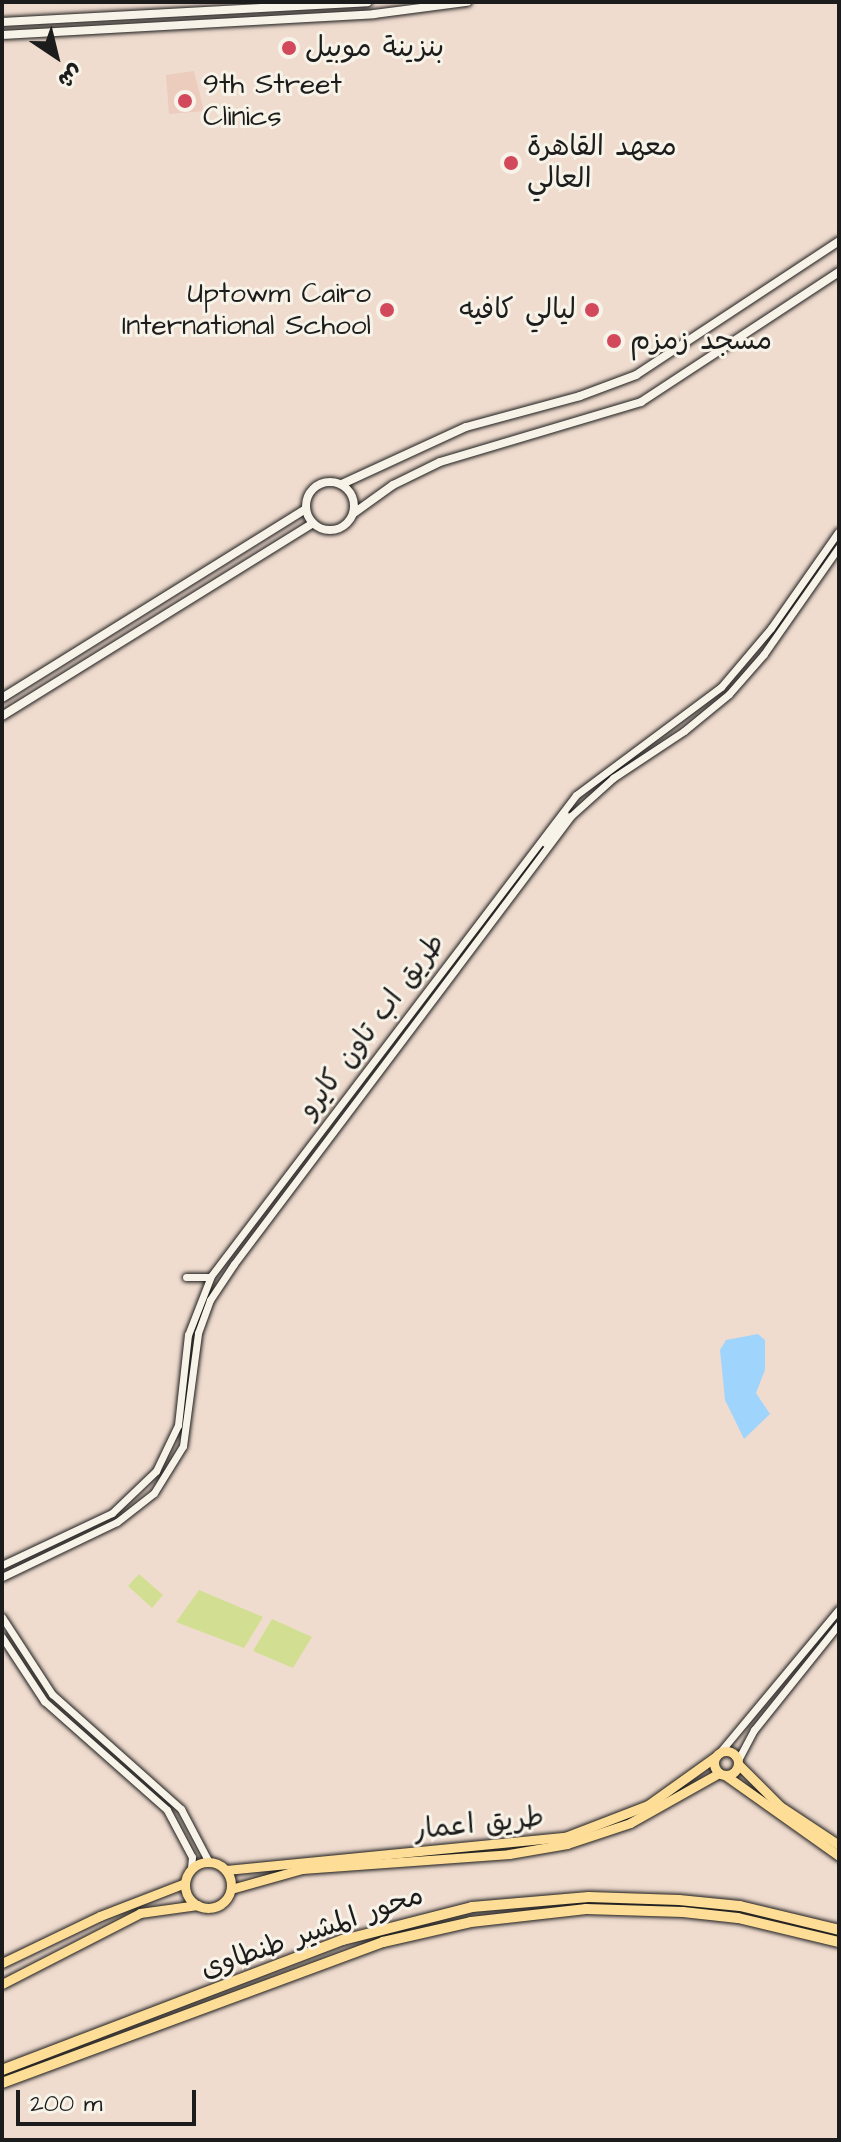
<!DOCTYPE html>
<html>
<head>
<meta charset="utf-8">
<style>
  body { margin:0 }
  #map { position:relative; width:841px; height:2142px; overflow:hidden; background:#f0dccf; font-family:"Architects Daughter","Playpen Sans Arabic",sans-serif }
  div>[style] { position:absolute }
  .built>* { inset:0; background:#ebccbd }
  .green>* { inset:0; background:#d2df92 }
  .water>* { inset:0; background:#9fd4fd }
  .roads { filter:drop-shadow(0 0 2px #1c1c1c) drop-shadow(0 0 2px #1c1c1c) }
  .tertiary>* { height:7px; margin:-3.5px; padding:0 3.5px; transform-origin:3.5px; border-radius:3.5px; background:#f7f3e8 }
  .secondary>* { height:8px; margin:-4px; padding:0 4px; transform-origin:4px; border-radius:4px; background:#f7f3e8 }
  .secondary>.ring { margin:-4px; padding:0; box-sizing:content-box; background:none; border:8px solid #f7f3e8; border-radius:50% }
  .primary>* { height:9px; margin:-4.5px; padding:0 4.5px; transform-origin:4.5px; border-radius:4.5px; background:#fedd96 }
  .primary>.ring { margin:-4.5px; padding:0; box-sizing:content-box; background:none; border:9px solid #fedd96; border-radius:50% }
  .trunk>* { height:10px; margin:-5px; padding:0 5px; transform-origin:5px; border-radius:5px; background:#fedd96 }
  .dots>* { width:22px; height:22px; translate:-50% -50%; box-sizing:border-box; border:4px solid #f7f3e8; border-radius:50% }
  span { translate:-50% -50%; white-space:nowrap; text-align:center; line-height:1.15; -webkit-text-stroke:6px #f7f3e8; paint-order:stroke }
  .poi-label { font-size:28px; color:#1c1c1c }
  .left { translate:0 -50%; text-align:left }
  .right { translate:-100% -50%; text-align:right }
  .street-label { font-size:28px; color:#1c1c1c }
  .frame { position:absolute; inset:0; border:4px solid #1c1c1c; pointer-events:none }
  .north { position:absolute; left:16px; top:16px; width:80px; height:80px; -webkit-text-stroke:6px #f7f3e8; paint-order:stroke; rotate:145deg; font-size:22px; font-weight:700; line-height:32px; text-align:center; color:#1c1c1c }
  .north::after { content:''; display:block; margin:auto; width:28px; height:36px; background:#1c1c1c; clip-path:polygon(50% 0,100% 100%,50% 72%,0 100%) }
  .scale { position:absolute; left:16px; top:2090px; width:180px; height:36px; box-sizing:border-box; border:4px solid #1c1c1c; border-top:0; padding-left:10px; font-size:24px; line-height:28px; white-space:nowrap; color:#1c1c1c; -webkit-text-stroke:6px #f7f3e8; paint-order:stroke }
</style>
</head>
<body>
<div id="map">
  <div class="built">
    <div style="clip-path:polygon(194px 71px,204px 111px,169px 114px,166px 75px)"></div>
  </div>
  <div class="green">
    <div style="clip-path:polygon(139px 1574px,163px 1595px,152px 1608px,128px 1586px)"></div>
    <div style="clip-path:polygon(199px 1590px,263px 1617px,244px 1648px,176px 1622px)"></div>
    <div style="clip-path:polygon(272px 1619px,312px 1637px,293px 1668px,253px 1651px)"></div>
  </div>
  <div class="water">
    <div style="clip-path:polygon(758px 1334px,765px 1340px,765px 1370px,756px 1393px,770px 1414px,744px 1439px,725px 1400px,720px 1350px,726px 1340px)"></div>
  </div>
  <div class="roads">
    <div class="tertiary">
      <div style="left:545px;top:843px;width:35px;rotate:-55deg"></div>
      <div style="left:186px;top:1277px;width:23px"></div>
      <div style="left:2px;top:1565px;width:122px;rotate:-25.3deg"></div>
      <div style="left:112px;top:1513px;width:61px;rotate:-43.7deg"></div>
      <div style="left:156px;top:1471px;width:51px;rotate:-64.4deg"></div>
      <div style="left:178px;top:1425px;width:91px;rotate:-83.7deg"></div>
      <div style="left:188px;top:1335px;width:63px;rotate:-68.7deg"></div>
      <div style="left:211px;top:1276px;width:604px;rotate:-52.81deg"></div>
      <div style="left:576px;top:795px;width:181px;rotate:-36.7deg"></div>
      <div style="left:721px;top:687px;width:77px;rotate:-49.7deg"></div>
      <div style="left:771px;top:628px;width:118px;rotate:-55deg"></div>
      <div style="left:2px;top:1577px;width:127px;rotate:-25.6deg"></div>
      <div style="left:117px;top:1522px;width:47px;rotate:-38.1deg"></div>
      <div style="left:154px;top:1493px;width:55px;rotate:-58.3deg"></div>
      <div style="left:183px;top:1446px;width:114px;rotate:-82.4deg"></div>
      <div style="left:198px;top:1333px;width:35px;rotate:-70deg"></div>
      <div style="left:210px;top:1300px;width:43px;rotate:-56.3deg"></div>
      <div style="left:234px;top:1264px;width:561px;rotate:-53.05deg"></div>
      <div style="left:571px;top:816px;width:57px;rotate:-42.1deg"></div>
      <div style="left:613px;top:778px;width:85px;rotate:-33.5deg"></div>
      <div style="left:684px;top:731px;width:58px;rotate:-39.4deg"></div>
      <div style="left:729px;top:694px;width:53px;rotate:-48.8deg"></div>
      <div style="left:764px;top:654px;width:131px;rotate:-55deg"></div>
      <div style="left:2px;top:1617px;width:92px;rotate:57deg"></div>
      <div style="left:52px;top:1694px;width:173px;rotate:41.7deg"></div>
      <div style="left:181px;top:1809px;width:60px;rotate:62.2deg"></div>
      <div style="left:2px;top:1637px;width:77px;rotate:56.7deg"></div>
      <div style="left:44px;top:1701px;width:164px;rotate:41.5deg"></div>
      <div style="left:167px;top:1810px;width:53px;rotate:62deg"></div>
      <div style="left:192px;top:1857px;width:12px;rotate:95deg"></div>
      <div style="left:720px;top:1752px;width:186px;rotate:-50.2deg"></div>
      <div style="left:738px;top:1760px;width:34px;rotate:-62deg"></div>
      <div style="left:754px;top:1730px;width:136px;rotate:-51.3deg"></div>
    </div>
    <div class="secondary">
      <div style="left:2px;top:22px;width:366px;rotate:-3.1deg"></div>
      <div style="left:2px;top:35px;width:373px;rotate:-3.2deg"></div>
      <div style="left:374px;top:14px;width:94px;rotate:-7.4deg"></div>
      <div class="ring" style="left:306px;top:482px;width:40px;height:40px"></div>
      <div style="left:342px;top:484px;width:136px;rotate:-24.7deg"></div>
      <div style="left:466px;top:427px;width:118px;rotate:-15.2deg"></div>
      <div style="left:580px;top:396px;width:60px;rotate:-20.6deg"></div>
      <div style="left:636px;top:375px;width:243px;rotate:-33.4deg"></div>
      <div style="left:354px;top:513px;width:48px;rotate:-35.7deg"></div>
      <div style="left:393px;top:485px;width:52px;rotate:-26.1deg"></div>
      <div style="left:440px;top:462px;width:210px;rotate:-16.6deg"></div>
      <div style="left:641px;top:402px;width:237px;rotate:-33.3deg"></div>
      <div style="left:2px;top:698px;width:358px;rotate:-31.9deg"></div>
      <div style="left:2px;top:716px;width:366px;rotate:-31.8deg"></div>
    </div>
    <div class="primary">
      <div class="ring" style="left:714px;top:1751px;width:15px;height:15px"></div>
      <div style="left:738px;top:1764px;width:59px;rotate:45deg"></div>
      <div style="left:780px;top:1806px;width:71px;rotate:33.5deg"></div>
      <div style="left:725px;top:1775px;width:140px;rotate:35.4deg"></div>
      <div class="ring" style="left:185px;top:1862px;width:37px;height:37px"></div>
      <div style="left:226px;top:1870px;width:341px;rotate:-5.6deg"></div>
      <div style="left:565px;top:1837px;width:89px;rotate:-21.1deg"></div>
      <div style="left:648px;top:1805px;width:82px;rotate:-35.6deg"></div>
      <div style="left:231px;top:1889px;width:74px;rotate:-15.7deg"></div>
      <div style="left:302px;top:1869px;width:208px;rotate:-4.1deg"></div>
      <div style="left:509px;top:1854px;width:59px;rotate:-9.8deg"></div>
      <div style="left:567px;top:1844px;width:66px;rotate:-18.4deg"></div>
      <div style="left:630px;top:1823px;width:102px;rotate:-29.3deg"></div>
      <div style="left:2px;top:1963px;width:109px;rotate:-25.6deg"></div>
      <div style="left:100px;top:1916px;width:91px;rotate:-21.2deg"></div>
      <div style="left:2px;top:1984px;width:155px;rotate:-27.2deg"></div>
      <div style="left:140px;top:1913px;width:58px;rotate:-8deg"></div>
    </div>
    <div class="trunk">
      <div style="left:2px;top:2070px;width:365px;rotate:-20.9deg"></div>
      <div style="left:343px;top:1940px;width:133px;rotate:-14.3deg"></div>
      <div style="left:472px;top:1907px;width:117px;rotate:-4.9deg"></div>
      <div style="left:589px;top:1897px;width:90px;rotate:1.9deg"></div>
      <div style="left:679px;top:1900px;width:61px;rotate:5.6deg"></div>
      <div style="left:740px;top:1906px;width:102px;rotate:13.6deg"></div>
      <div style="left:2px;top:2083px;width:406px;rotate:-20.3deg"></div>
      <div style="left:383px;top:1942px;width:90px;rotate:-12.8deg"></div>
      <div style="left:471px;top:1922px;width:116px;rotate:-6.4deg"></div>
      <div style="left:586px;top:1909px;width:97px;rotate:1.8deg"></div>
      <div style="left:683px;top:1912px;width:55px;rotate:6.2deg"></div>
      <div style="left:738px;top:1918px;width:104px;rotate:13.4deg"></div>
    </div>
  </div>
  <div class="dots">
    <div style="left:289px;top:48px;background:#d1495b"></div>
    <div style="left:185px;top:101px;background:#d1495b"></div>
    <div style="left:511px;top:163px;background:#d1495b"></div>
    <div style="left:387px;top:310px;background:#d1495b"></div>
    <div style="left:592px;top:310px;background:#d1495b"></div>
    <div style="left:614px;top:341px;background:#d1495b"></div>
  </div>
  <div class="poi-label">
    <span class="left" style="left:305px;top:48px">بنزينة موبيل</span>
    <span class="left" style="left:203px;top:101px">9th Street<br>Clinics</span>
    <span class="left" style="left:527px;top:163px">معهد القاهرة<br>العالي</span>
    <span class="right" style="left:371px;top:310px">Uptowm Cairo<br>International School</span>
    <span class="right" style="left:576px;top:310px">ليالي كافيه</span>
    <span class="left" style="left:630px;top:341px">مسجد زمزم</span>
  </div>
  <div class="street-label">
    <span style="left:372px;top:1026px;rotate:-53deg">طريق اب تاون كايرو</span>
    <span style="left:479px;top:1824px;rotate:-6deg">طريق اعمار</span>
    <span style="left:312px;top:1932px;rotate:-19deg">محور المشير طنطاوى</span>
  </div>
  <div class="frame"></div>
  <div class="north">ش</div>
  <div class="scale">200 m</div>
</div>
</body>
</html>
